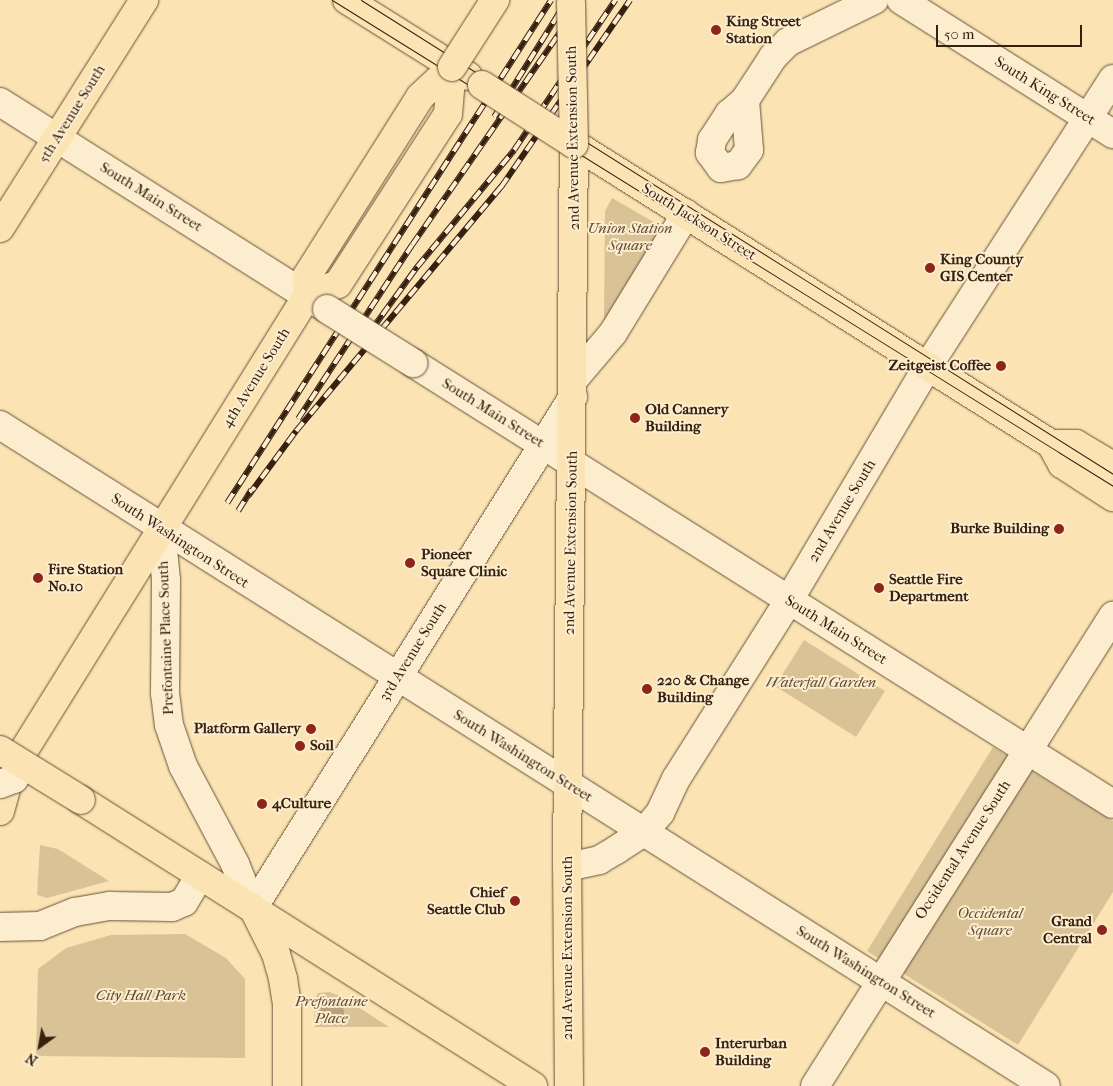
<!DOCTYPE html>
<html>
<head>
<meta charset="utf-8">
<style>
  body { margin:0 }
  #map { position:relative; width:1113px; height:1086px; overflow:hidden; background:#fbe3b3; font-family:"IM FELL French Canon",serif }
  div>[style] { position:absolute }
  .green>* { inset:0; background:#dac297 }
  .water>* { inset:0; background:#b8a17c }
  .round { border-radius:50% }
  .roads { filter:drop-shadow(0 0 1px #675139) drop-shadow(0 0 1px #675139) }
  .minor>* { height:28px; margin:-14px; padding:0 14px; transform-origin:14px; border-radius:14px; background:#fcedce }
  .major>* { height:28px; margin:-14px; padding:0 14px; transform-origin:14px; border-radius:14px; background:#fbe3b3 }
  .tram>* { height:1px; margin:-0.5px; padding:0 0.5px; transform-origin:0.5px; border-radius:0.5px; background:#362010 }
  .rail>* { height:5.5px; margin-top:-2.75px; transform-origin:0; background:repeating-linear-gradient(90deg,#fcedce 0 11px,#362010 0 22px); box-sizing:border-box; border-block:1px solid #362010 }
  .bridges { filter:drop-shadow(0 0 1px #675139) drop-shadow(0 0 1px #675139) }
  .minor-bridge>* { height:28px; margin:-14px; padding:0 14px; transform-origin:14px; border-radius:14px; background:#fcedce }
  .major-bridge>* { height:28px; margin:-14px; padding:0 14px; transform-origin:14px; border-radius:14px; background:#fbe3b3 }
  .dots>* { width:14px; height:14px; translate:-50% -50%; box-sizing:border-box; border:2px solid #fcedce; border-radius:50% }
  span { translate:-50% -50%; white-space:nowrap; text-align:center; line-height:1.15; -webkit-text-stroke:4px #fcedce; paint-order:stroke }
  .poi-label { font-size:15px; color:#362010; font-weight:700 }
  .left { translate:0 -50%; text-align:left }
  .right { translate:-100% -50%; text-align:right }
  .street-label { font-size:15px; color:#362010 }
  .park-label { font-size:15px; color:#5f4832; font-style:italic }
  .north { position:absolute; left:15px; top:1021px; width:50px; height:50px; -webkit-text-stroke:4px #fcedce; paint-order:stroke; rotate:212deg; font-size:14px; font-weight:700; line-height:20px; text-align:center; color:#362010 }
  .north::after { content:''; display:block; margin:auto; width:18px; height:22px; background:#362010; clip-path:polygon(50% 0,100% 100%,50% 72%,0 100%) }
  .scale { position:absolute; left:936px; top:25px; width:146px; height:22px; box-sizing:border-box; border:2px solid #362010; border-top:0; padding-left:6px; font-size:15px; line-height:18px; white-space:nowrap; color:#362010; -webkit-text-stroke:4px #fcedce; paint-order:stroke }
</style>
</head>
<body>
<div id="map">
  <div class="green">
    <div style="clip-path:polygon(612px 198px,659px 225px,662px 230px,604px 321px,605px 211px)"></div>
    <div style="clip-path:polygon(804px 640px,885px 691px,856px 737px,775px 686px)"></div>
    <div style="clip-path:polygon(993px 747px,1113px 821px,1113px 892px,1018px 1045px,867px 951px)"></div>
    <div style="clip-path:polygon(40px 845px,58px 849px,109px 881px,47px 898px,37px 895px)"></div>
    <div style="clip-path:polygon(185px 934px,226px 958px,245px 979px,245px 1058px,36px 1056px,38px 969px,66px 948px,111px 935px)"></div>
    <div style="clip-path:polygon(329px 992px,341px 996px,389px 1027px,315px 1027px,314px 1000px,318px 993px)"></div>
  </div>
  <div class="water">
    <div class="round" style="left:320px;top:1001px;width:24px;height:24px"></div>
  </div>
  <div class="roads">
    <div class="minor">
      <div style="left:901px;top:0;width:251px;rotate:32.3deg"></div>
      <div style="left:745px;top:100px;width:50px;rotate:85.4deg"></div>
      <div style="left:749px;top:150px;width:19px;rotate:126deg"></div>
      <div style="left:738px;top:165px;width:17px;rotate:170deg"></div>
      <div style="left:721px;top:168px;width:19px;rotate:-126deg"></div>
      <div style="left:710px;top:153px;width:13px;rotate:-81deg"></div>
      <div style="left:712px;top:140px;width:31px;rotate:-57deg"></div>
      <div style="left:729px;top:114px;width:21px;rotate:-41deg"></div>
      <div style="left:745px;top:100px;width:51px;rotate:-56.9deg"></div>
      <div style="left:773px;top:57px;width:21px;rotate:-45deg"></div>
      <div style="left:788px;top:42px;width:96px;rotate:-26deg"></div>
      <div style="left:0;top:102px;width:383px;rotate:32.3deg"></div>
      <div style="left:413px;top:363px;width:827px;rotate:32.21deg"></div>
      <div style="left:574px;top:379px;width:60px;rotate:-49.7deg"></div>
      <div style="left:613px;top:333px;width:140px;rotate:-58.5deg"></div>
      <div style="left:0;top:425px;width:1237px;rotate:32.29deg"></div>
      <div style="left:161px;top:529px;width:51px;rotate:84.4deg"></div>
      <div style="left:166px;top:580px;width:113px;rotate:90.5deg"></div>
      <div style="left:165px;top:693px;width:32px;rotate:83deg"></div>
      <div style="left:169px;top:725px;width:43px;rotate:71.1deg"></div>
      <div style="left:183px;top:766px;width:111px;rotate:62deg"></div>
      <div style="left:235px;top:864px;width:48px;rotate:67.8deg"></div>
      <div style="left:567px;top:867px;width:33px;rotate:-12deg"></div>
      <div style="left:599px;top:860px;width:20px;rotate:-30deg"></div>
      <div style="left:616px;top:850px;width:33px;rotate:-33deg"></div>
      <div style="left:644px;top:832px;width:25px;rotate:-50deg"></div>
      <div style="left:660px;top:813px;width:38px;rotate:-65deg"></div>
      <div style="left:676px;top:779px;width:212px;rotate:-57.7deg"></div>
      <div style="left:789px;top:600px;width:269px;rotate:-59.3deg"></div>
      <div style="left:926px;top:369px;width:345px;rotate:-57.2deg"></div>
      <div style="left:253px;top:908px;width:603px;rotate:-57.94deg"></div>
      <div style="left:0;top:927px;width:40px;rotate:-1.4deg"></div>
      <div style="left:40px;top:926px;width:38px;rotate:-22deg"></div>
      <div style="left:75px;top:912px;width:36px;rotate:-10deg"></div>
      <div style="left:110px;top:906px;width:62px;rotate:0.9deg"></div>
      <div style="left:172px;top:907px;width:13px;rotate:-23deg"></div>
      <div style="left:184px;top:902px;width:31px;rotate:-59deg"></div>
      <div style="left:815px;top:1086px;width:557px;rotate:-57.62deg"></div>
    </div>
    <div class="major">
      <div style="left:347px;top:0;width:143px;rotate:32.1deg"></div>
      <div style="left:574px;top:144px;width:563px;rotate:32.17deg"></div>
      <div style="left:1051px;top:444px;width:23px;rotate:61deg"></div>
      <div style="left:1062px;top:464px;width:61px;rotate:32.9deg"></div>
      <div style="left:0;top:228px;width:270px;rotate:-57.7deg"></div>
      <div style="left:307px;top:296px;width:33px;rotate:-21deg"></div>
      <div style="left:338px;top:284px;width:202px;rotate:-57.1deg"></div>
      <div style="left:448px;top:114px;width:47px;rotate:-85.1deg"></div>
      <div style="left:1051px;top:444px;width:25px"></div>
      <div style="left:1076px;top:444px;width:43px;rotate:30.7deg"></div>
      <div style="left:81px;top:800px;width:535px;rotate:32.32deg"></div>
      <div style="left:0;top:811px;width:41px;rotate:-74.6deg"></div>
      <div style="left:11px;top:771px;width:560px;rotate:-58.07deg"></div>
      <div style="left:307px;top:296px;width:20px;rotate:-90deg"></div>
      <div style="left:307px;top:276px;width:212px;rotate:-57.7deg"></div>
      <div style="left:420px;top:97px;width:44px;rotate:-43.2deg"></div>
      <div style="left:253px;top:908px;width:51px;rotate:63.4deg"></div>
      <div style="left:276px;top:954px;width:26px;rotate:74deg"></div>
      <div style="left:283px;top:979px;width:26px;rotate:81deg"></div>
      <div style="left:287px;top:1005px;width:81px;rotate:90deg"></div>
      <div style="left:569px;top:1086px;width:219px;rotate:-90.5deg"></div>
      <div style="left:567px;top:867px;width:723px;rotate:-89.45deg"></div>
    </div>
  </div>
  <div class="tram">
    <div style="left:332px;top:0;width:920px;rotate:31.89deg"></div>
    <div style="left:361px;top:0;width:889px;rotate:32.22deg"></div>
  </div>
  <div class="rail">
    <div style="left:494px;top:117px;width:138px;rotate:-58deg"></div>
    <div style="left:369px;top:333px;width:82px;rotate:-54deg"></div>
    <div style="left:417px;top:267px;width:152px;rotate:-50.3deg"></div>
    <div style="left:514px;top:150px;width:181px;rotate:-56deg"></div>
    <div style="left:298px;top:419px;width:208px;rotate:-56.8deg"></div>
    <div style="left:412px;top:245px;width:298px;rotate:-55.2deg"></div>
    <div style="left:248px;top:496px;width:81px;rotate:-53.6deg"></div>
    <div style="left:296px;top:431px;width:319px;rotate:-50deg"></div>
    <div style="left:501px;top:187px;width:227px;rotate:-55.4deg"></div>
    <div style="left:227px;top:503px;width:598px;rotate:-57.21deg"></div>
    <div style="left:238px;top:511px;width:25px;rotate:-58deg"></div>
  </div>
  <div class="bridges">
    <div class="minor-bridge">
      <div style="left:327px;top:309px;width:102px;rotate:32.1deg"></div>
      <div style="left:0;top:784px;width:15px;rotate:-20deg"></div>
      <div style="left:14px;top:779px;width:17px;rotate:-59deg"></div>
    </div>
    <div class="major-bridge">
      <div style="left:571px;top:3px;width:141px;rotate:88.8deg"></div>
      <div style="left:452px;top:67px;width:80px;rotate:-57.3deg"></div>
      <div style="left:482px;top:85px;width:109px;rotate:32.7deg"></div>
      <div style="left:0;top:750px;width:95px;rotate:31.7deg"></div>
    </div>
  </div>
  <div class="dots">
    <div style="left:716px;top:30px;background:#8f2418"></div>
    <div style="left:930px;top:268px;background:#8f2418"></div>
    <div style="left:1001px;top:366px;background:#8f2418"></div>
    <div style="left:635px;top:418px;background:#8f2418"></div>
    <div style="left:1059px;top:529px;background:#8f2418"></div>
    <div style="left:410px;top:563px;background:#8f2418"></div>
    <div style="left:38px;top:578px;background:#8f2418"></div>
    <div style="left:879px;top:588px;background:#8f2418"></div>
    <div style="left:647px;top:689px;background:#8f2418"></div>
    <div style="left:311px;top:729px;background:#8f2418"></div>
    <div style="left:300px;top:746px;background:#8f2418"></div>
    <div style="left:262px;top:804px;background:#8f2418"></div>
    <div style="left:515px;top:901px;background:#8f2418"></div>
    <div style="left:1102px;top:930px;background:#8f2418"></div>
    <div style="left:705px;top:1052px;background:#8f2418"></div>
  </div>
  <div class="poi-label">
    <span class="left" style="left:726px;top:30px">King Street<br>Station</span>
    <span class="left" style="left:940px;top:268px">King County<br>GIS Center</span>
    <span class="right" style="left:991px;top:366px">Zeitgeist Coffee</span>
    <span class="left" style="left:645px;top:418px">Old Cannery<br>Building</span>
    <span class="right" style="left:1049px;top:529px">Burke Building</span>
    <span class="left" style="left:421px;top:563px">Pioneer<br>Square Clinic</span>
    <span class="left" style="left:48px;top:578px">Fire Station<br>No.10</span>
    <span class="left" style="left:889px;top:588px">Seattle Fire<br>Department</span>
    <span class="left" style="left:657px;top:689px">220 &amp; Change<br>Building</span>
    <span class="right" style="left:301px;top:729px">Platform Gallery</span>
    <span class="left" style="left:310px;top:746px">Soil</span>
    <span class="left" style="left:272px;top:804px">4Culture</span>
    <span class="right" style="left:505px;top:901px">Chief<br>Seattle Club</span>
    <span class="right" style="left:1092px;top:930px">Grand<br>Central</span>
    <span class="left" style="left:715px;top:1052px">Interurban<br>Building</span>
  </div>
  <div class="street-label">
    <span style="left:1045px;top:91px;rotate:32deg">South King Street</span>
    <span style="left:72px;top:114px;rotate:-58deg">5th Avenue South</span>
    <span style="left:573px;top:138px;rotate:-91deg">2nd Avenue Extension South</span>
    <span style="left:151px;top:197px;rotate:32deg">South Main Street</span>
    <span style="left:699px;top:222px;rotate:32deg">South Jackson Street</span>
    <span style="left:256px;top:378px;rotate:-58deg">4th Avenue South</span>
    <span style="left:493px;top:413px;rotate:32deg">South Main Street</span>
    <span style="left:842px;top:511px;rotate:-59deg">2nd Avenue South</span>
    <span style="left:180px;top:541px;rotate:33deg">South Washington Street</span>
    <span style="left:571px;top:543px;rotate:-89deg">2nd Avenue Extension South</span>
    <span style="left:836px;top:630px;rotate:32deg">South Main Street</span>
    <span style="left:166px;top:638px;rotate:-92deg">Prefontaine Place South</span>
    <span style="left:413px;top:652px;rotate:-58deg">3rd Avenue South</span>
    <span style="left:523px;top:756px;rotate:32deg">South Washington Street</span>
    <span style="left:963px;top:850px;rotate:-57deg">Occidental Avenue South</span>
    <span style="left:568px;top:948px;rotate:-90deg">2nd Avenue Extension South</span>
    <span style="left:866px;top:972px;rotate:32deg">South Washington Street</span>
  </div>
  <div class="park-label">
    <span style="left:630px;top:237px">Union Station<br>Square</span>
    <span style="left:821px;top:683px">Waterfall Garden</span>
    <span style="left:990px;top:922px">Occidental<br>Square</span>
    <span style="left:141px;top:996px">City Hall Park</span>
    <span style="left:331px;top:1010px">Prefontaine<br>Place</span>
  </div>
  <div class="north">N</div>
  <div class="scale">50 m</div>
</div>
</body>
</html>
